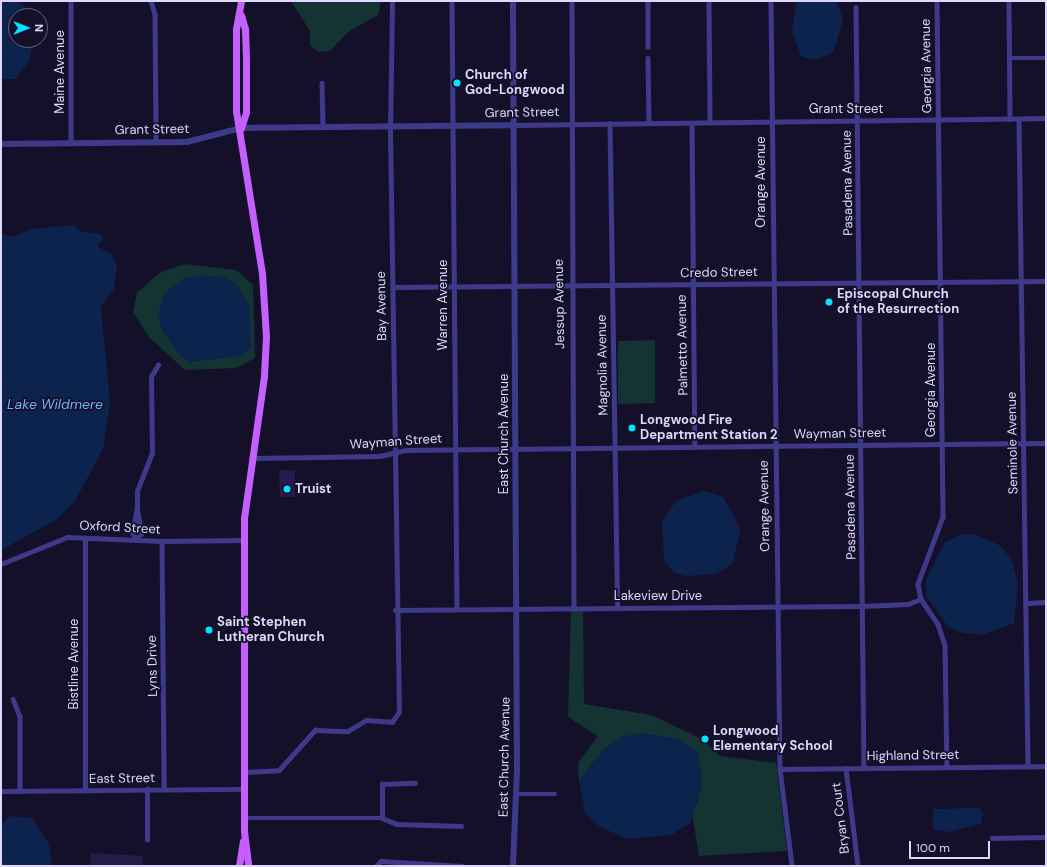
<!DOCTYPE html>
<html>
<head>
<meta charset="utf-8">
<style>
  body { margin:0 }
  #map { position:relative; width:1047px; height:867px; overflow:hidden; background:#15102a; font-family:"DM Sans",sans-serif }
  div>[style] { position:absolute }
  .green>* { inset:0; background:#133433 }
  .water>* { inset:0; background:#0c234d }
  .building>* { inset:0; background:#261b4b }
  .minor>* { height:4.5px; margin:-2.25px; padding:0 2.25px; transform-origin:2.25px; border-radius:2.25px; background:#3e3a89 }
  .tertiary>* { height:5.5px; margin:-2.75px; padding:0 2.75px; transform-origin:2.75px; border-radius:2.75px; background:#3e3a89 }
  .primary>* { height:7px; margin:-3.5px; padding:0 3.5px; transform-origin:3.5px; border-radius:3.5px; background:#c65fff }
  .dots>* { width:11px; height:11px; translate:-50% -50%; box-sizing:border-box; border:2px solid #15102a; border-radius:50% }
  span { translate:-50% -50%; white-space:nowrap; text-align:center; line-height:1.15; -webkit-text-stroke:3.5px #15102a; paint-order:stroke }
  .street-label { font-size:13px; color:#ddd8ff }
  .poi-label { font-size:13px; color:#ddd8ff; font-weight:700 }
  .left { translate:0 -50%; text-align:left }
  .water-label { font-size:14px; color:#66b6ff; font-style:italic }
  .frame { position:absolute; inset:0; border:2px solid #ddd8ff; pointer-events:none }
  .north { position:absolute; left:8px; top:8px; width:40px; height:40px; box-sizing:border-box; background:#15102a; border:1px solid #65607f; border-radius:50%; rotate:90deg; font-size:11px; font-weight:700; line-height:16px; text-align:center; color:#ddd8ff }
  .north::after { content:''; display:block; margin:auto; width:14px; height:18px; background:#04e2ff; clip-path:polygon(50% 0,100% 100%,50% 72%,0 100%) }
  .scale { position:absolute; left:909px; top:841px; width:81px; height:18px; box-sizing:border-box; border:2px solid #ddd8ff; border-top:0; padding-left:5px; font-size:12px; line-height:14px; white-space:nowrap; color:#ddd8ff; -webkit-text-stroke:3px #15102a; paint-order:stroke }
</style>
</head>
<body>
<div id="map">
  <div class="green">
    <div style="clip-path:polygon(291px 1px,381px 1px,378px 15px,348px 32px,330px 51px,318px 52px,310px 45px,310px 31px)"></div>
    <div style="clip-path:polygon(evenodd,185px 264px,236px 270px,253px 285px,255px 358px,236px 368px,185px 370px,149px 337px,133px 312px,137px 293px,159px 273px,185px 264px,236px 284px,249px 306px,182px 357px,170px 341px,236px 284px)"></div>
    <div style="clip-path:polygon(655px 340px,655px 403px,618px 404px,618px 341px)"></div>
    <div style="clip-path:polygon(571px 610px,583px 610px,584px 704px,651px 715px,702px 739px,720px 756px,776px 763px,787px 851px,699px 856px,692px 813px,698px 800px,643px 733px,622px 737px,603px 750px,579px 781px,578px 763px,598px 736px,568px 717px)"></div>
  </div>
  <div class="water">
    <div style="clip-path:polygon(1px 1px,17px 1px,23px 5px,29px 16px,16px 16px,16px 40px,34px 40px,29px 61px,15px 79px,1px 79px)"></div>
    <div style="clip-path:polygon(797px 1px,836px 1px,843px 19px,833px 53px,814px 60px,801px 56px,792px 30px)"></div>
    <div style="clip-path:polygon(73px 225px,82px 232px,100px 234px,103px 238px,97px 246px,111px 254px,117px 265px,114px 289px,101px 307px,110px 403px,103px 449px,75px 501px,56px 520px,1px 550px,1px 234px,12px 237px,32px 229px)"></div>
    <div style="clip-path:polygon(198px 275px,224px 277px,236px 284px,249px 306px,251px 347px,241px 356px,190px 362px,182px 357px,162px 331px,158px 313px,165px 293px,183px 279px)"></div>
    <div style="clip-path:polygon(704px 491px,723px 497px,741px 529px,732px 564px,717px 574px,685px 576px,673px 572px,664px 560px,662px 521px,676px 501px)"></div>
    <div style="clip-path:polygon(974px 534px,999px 545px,1011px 558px,1018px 583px,1014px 623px,982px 635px,964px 633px,948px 627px,926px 596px,926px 580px,944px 543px,959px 535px)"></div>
    <div style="clip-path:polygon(643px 733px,678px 739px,698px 752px,702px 784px,690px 823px,671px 835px,628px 839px,600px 827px,585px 813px,579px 781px,603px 750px,622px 737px)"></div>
    <div style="clip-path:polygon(979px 808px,983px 813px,981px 824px,948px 832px,933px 829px,933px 809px)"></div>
    <div style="clip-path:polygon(11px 816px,32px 818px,49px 844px,52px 866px,1px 866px,1px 824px)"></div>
  </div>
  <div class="building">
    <div style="clip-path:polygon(279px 470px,295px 470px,295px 497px,280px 497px)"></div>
    <div style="clip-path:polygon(91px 853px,143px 856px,142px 866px,90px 866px)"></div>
  </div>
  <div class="minor">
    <div style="left:71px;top:1px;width:142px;rotate:90deg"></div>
    <div style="left:151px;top:1px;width:14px;rotate:73deg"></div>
    <div style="left:155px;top:14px;width:127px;rotate:89.5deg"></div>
    <div style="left:452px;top:1px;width:608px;rotate:89.53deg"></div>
    <div style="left:572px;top:1px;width:607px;rotate:89.81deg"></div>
    <div style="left:648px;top:1px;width:46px;rotate:90deg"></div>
    <div style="left:709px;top:1px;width:121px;rotate:89.5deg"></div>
    <div style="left:771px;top:1px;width:768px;rotate:89.33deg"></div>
    <div style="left:780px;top:769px;width:98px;rotate:82.9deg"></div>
    <div style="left:937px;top:1px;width:516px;rotate:89.33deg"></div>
    <div style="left:943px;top:517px;width:72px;rotate:110.5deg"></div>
    <div style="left:918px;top:584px;width:15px;rotate:79deg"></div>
    <div style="left:921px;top:599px;width:30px;rotate:56deg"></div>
    <div style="left:938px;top:624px;width:22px;rotate:72deg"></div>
    <div style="left:945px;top:645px;width:122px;rotate:89.1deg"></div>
    <div style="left:1009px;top:1px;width:118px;rotate:89.5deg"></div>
    <div style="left:856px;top:7px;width:761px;rotate:89.4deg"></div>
    <div style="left:648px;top:58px;width:65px;rotate:89.1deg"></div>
    <div style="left:1009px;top:58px;width:37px"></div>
    <div style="left:322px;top:83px;width:43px;rotate:88.7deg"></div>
    <div style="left:1019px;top:119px;width:647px;rotate:89.2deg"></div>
    <div style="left:610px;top:123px;width:484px;rotate:89.1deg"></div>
    <div style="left:692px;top:123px;width:324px;rotate:89.5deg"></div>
    <div style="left:514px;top:125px;width:532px;rotate:-0.75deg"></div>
    <div style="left:393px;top:287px;width:653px;rotate:-0.53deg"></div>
    <div style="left:251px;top:458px;width:129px;rotate:-0.9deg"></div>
    <div style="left:380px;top:456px;width:27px;rotate:-13deg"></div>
    <div style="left:406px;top:450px;width:640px;rotate:-0.63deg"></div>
    <div style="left:137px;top:509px;width:18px;rotate:-90deg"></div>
    <div style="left:137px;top:491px;width:41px;rotate:-68.5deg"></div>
    <div style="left:152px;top:453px;width:76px;rotate:-90.8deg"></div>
    <div style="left:151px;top:377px;width:14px;rotate:-60deg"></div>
    <div style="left:137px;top:537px;width:5px;rotate:-37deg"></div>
    <div style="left:141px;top:534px;width:25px;rotate:-99deg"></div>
    <div style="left:137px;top:509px;width:25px;rotate:99deg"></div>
    <div style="left:133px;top:534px;width:7px;rotate:56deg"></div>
    <div style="left:162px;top:541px;width:248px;rotate:89.5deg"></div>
    <div style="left:1px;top:564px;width:71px;rotate:-22.2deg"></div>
    <div style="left:67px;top:537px;width:95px;rotate:2.4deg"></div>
    <div style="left:162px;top:541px;width:81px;rotate:-0.7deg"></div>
    <div style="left:1027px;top:603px;width:19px;rotate:-3deg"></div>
    <div style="left:395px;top:610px;width:468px;rotate:-0.5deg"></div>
    <div style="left:863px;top:606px;width:45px;rotate:-2.5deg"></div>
    <div style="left:908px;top:604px;width:14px;rotate:-21deg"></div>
    <div style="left:13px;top:699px;width:18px;rotate:68deg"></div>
    <div style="left:20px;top:716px;width:75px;rotate:90deg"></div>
    <div style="left:846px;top:768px;width:99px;rotate:83deg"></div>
    <div style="left:780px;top:769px;width:266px;rotate:-0.6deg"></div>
    <div style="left:244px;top:772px;width:35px;rotate:-3deg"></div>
    <div style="left:279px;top:770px;width:54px;rotate:-48deg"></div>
    <div style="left:315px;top:730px;width:33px;rotate:2deg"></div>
    <div style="left:348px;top:731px;width:21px;rotate:-31deg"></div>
    <div style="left:366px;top:720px;width:26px;rotate:4deg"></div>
    <div style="left:392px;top:722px;width:12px;rotate:-55deg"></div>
    <div style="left:399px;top:712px;width:580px;rotate:-90.89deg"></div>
    <div style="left:390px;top:132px;width:131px;rotate:-89.1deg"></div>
    <div style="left:1px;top:791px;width:243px;rotate:-0.5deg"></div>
    <div style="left:85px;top:791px;width:253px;rotate:-90deg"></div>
    <div style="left:517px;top:794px;width:38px"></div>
    <div style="left:244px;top:818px;width:138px"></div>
    <div style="left:382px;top:818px;width:16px;rotate:22deg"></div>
    <div style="left:397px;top:824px;width:64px;rotate:1.8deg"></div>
    <div style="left:382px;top:818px;width:34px;rotate:-90deg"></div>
    <div style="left:382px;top:784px;width:33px;rotate:-2deg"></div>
    <div style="left:992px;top:838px;width:54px;rotate:-1.1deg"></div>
    <div style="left:147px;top:840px;width:51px;rotate:-90deg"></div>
    <div style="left:376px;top:866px;width:7px;rotate:-45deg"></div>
    <div style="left:381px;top:861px;width:81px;rotate:3.5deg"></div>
  </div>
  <div class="tertiary">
    <div style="left:1px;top:144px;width:186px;rotate:-0.6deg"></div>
    <div style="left:187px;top:142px;width:56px;rotate:-14.5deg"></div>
    <div style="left:241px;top:128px;width:273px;rotate:-0.6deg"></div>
    <div style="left:513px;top:866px;width:94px;rotate:-87.6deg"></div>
    <div style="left:517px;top:772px;width:771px;rotate:-90.3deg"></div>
  </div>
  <div class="primary">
    <div style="left:241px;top:1px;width:27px;rotate:100deg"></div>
    <div style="left:236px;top:28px;width:83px;rotate:90deg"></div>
    <div style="left:236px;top:111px;width:164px;rotate:80.9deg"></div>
    <div style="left:262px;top:273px;width:63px;rotate:86.4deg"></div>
    <div style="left:266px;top:336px;width:40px;rotate:92.9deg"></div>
    <div style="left:264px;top:376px;width:143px;rotate:98deg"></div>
    <div style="left:244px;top:518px;width:313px;rotate:90deg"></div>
    <div style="left:244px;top:831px;width:35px;rotate:83deg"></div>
    <div style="left:241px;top:15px;width:15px;rotate:74deg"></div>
    <div style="left:245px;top:29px;width:32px;rotate:88deg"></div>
    <div style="left:246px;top:61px;width:51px;rotate:90deg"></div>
    <div style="left:246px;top:112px;width:17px;rotate:107deg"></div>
    <div style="left:239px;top:866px;width:25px;rotate:-81deg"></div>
  </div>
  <div class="dots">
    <div style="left:457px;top:83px;background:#04e2ff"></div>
    <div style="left:829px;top:302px;background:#04e2ff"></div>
    <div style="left:632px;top:428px;background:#04e2ff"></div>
    <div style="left:287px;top:489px;background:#04e2ff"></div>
    <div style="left:209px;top:630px;background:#04e2ff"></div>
    <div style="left:705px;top:739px;background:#04e2ff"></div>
  </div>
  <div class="street-label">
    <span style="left:927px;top:66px;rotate:-91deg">Georgia Avenue</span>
    <span style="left:60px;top:72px;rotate:-90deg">Maine Avenue</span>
    <span style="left:846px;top:109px">Grant Street</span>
    <span style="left:522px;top:113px;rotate:-1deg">Grant Street</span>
    <span style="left:152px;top:130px;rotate:-1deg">Grant Street</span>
    <span style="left:761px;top:182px;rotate:-90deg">Orange Avenue</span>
    <span style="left:848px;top:183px;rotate:-91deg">Pasadena Avenue</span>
    <span style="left:719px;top:273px;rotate:-1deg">Credo Street</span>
    <span style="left:560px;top:304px;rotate:-91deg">Jessup Avenue</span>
    <span style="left:443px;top:305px;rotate:-90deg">Warren Avenue</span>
    <span style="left:382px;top:306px;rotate:-91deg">Bay Avenue</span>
    <span style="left:683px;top:345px;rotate:-91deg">Palmetto Avenue</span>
    <span style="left:603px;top:365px;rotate:-91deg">Magnolia Avenue</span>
    <span style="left:931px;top:390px;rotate:-90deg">Georgia Avenue</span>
    <span style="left:504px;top:434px;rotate:-90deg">East Church Avenue</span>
    <span style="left:840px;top:434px;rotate:-1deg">Wayman Street</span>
    <span style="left:396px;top:442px;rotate:-4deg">Wayman Street</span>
    <span style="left:1013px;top:443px;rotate:-91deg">Seminole Avenue</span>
    <span style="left:765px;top:506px;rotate:-91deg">Orange Avenue</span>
    <span style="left:851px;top:507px;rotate:-91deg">Pasadena Avenue</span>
    <span style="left:120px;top:528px;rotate:3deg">Oxford Street</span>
    <span style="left:658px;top:596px">Lakeview Drive</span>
    <span style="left:74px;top:664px;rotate:-90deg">Bistline Avenue</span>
    <span style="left:153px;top:666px;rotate:-91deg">Lyns Drive</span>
    <span style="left:913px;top:756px;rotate:-1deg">Highland Street</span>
    <span style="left:505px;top:757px;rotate:-89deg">East Church Avenue</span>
    <span style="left:122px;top:779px;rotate:-1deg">East Street</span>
    <span style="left:841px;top:818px;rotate:-97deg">Bryan Court</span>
  </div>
  <div class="poi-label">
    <span class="left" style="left:465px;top:83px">Church of<br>God-Longwood</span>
    <span class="left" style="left:837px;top:302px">Episcopal Church<br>of the Resurrection</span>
    <span class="left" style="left:640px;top:428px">Longwood Fire<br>Department Station 2</span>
    <span class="left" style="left:295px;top:489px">Truist</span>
    <span class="left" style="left:217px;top:630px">Saint Stephen<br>Lutheran Church</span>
    <span class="left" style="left:713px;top:739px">Longwood<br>Elementary School</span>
  </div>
  <div class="water-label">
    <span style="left:55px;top:404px">Lake Wildmere</span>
  </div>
  <div class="frame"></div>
  <div class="north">N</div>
  <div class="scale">100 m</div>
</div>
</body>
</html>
